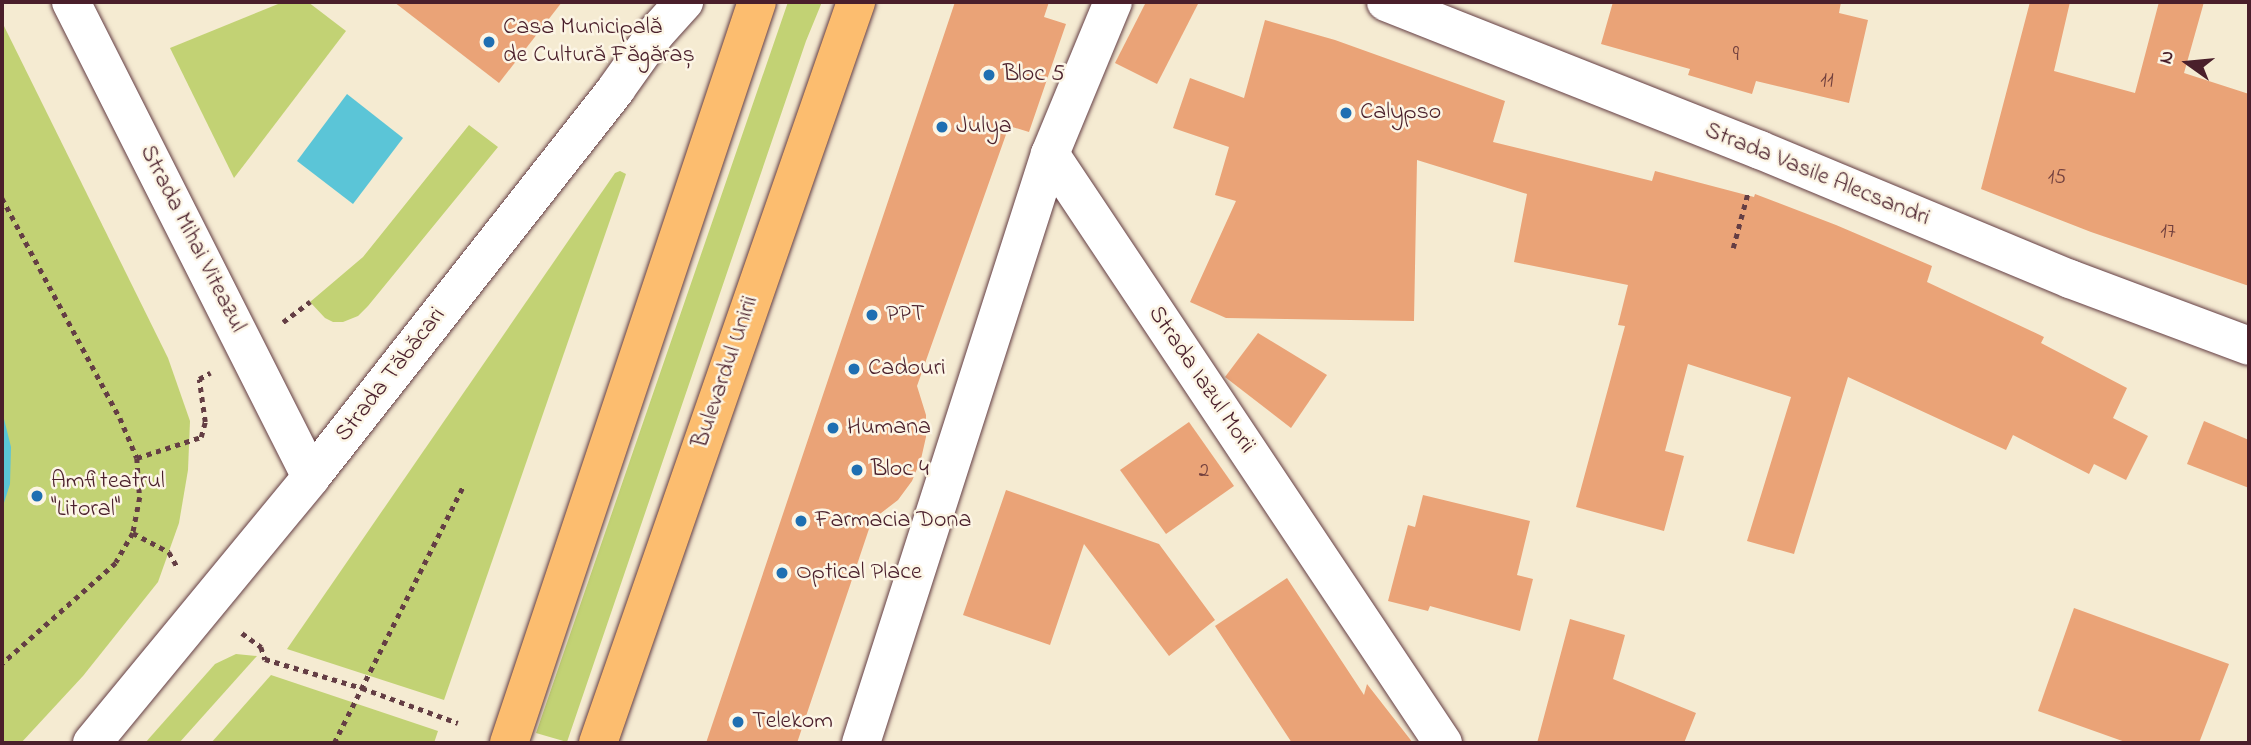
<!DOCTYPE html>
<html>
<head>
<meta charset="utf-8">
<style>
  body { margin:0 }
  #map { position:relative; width:2251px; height:745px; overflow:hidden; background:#f5ebd2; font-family:"Indie Flower",sans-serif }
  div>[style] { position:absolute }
  .green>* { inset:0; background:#c2d274 }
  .water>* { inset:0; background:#5bc5d7 }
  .building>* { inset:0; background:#eaa377 }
  .path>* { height:4.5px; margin-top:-2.25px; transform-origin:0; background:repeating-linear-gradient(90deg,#643e44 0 5px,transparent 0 10px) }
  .roads { filter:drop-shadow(0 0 2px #643e44) drop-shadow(0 0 2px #643e44) }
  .minor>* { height:38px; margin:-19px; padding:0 19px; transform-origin:19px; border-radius:19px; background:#fff }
  .major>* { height:38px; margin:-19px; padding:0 19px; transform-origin:19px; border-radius:19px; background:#fcbd6f }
  .dots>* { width:19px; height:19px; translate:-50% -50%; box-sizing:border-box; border:4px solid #fcf5e5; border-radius:50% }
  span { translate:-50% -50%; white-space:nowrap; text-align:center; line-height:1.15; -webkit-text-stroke:5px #fcf5e5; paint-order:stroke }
  .number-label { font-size:21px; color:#72403e }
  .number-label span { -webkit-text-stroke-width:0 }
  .poi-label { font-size:24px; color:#4a1f2b }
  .left { translate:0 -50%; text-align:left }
  .street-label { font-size:24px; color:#4a1f2b }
  .frame { position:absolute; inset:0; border:4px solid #4a1f2b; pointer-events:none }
  .north { position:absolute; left:2153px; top:28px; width:70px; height:70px; -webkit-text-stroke:5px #fcf5e5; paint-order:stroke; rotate:285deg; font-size:19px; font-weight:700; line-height:28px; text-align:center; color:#4a1f2b }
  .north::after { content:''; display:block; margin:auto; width:24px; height:32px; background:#4a1f2b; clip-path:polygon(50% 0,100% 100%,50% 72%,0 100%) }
</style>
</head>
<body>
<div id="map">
  <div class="green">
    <div style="clip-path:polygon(283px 2px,308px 2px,346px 31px,234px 178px,170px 48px)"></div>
    <div style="clip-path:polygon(788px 2px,822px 2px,806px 41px,567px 742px,536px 733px)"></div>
    <div style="clip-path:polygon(2px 22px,168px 358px,190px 421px,188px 470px,179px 523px,158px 582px,83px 676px,21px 743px,2px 743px)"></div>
    <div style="clip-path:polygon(469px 125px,498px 147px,368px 306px,358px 316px,343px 322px,333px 322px,325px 318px,310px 302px,363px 257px)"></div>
    <div style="clip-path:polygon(620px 171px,626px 174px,444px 700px,287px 649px,615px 173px)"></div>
    <div style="clip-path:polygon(236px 654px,257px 656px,179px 743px,145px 743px,215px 664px)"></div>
    <div style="clip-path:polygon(271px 675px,438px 731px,434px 743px,211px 743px)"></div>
  </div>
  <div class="water">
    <div style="clip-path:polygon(347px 94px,403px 138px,353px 204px,297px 161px)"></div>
    <div style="clip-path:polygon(2px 411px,11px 447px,10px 484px,2px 509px)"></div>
  </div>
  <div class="building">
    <div style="clip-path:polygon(394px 2px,562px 2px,499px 83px)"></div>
    <div style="clip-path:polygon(955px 2px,1049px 2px,1044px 17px,1066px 24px,1029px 132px,1009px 126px,917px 386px,926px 415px,926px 437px,921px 459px,912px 481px,898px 500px,872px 520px,797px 743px,706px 743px)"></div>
    <div style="clip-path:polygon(1146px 2px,1199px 2px,1157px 84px,1115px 63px)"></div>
    <div style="clip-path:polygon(1613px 2px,1841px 2px,1839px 13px,1868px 20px,1849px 103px,1756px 81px,1752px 94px,1688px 75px,1690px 69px,1601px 44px)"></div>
    <div style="clip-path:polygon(2030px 2px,2070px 2px,2054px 71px,2135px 93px,2159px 2px,2204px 2px,2184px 73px,2249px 94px,2249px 286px,2091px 232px,1981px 189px)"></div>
    <div style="clip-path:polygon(1265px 20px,1335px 40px,1505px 101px,1493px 142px,1652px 181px,1655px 171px,1754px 197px,1755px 194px,1836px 225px,1932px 266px,1927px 282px,2044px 337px,2041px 343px,2127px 388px,2113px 418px,2148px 436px,2126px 480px,2094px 464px,2089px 474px,2013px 435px,2006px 450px,1848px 377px,1794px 554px,1747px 541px,1791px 397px,1688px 364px,1665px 451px,1684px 456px,1664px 531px,1576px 507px,1625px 326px,1618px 325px,1628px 285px,1514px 262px,1527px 194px,1417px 160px,1414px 321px,1226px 318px,1190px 302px,1236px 201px,1215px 195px,1229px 147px,1173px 128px,1190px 78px,1244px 98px)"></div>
    <div style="clip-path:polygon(1258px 333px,1327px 375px,1291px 428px,1225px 377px)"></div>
    <div style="clip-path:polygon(2204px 421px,2249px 440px,2249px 488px,2187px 464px)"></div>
    <div style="clip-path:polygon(1189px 422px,1234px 486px,1166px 534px,1120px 470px)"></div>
    <div style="clip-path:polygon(1006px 490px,1159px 544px,1215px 620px,1169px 656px,1084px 544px,1050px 645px,963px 615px)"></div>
    <div style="clip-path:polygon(1423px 495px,1530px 521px,1517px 575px,1533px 579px,1520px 631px,1430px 606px,1428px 611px,1388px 601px,1408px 525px,1415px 527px)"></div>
    <div style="clip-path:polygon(1287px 578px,1364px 695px,1367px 684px,1413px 743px,1292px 743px,1215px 626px)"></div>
    <div style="clip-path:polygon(2074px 608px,2229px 664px,2199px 743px,2128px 743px,2038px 711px)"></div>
    <div style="clip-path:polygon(1570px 619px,1625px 635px,1613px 679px,1696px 713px,1684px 743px,1537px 743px)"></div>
  </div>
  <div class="path">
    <div style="left:2px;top:198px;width:250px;rotate:61.8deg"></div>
    <div style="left:120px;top:418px;width:43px;rotate:67deg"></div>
    <div style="left:137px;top:458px;width:39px;rotate:86deg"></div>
    <div style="left:140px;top:497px;width:37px;rotate:101deg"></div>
    <div style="left:133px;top:533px;width:34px;rotate:120deg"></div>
    <div style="left:116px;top:563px;width:152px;rotate:138.5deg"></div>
    <div style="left:1733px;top:248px;width:58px;rotate:-75deg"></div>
    <div style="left:283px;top:322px;width:34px;rotate:-37deg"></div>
    <div style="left:137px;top:458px;width:67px;rotate:-18.2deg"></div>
    <div style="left:201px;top:437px;width:16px;rotate:-75deg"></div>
    <div style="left:205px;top:422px;width:43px;rotate:-97.9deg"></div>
    <div style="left:199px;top:379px;width:13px;rotate:-29deg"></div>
    <div style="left:133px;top:533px;width:41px;rotate:27.8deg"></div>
    <div style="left:169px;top:552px;width:18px;rotate:61deg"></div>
    <div style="left:242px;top:633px;width:24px;rotate:36deg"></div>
    <div style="left:261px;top:647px;width:13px;rotate:72deg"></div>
    <div style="left:265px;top:659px;width:101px;rotate:16.6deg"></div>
    <div style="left:362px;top:688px;width:102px;rotate:20deg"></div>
    <div style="left:334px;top:743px;width:289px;rotate:-63.3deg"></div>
  </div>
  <div class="roads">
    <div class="minor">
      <div style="left:71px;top:2px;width:532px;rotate:63.19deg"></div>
      <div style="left:1386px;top:2px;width:402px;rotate:21.6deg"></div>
      <div style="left:1760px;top:150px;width:336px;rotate:22.6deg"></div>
      <div style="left:2070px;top:279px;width:191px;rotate:20.5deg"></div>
      <div style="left:1050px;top:154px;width:708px;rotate:56.29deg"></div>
      <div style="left:92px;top:743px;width:345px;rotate:-50.5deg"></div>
      <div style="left:311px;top:477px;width:494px;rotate:-51.8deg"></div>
      <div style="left:616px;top:89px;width:69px;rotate:-54.5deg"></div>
      <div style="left:656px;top:33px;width:42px;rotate:-47.9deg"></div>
      <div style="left:861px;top:743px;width:619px;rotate:-72.21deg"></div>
      <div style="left:1050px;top:154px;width:165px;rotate:-67.5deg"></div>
    </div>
    <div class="major">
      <div style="left:509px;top:743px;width:781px;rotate:-71.5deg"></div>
      <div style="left:598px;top:743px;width:785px;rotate:-70.8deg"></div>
    </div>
  </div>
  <div class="dots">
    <div style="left:489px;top:42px;background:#1f6fb2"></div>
    <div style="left:989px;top:75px;background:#1f6fb2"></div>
    <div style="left:1346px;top:113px;background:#1f6fb2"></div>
    <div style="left:942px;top:127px;background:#1f6fb2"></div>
    <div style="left:872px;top:315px;background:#1f6fb2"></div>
    <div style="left:854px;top:369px;background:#1f6fb2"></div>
    <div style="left:833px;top:428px;background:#1f6fb2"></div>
    <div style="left:857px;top:470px;background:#1f6fb2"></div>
    <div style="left:37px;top:496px;background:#1f6fb2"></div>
    <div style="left:801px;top:521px;background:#1f6fb2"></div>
    <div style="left:782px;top:573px;background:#1f6fb2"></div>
    <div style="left:738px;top:722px;background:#1f6fb2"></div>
  </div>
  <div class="number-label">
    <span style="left:1736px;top:55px">9</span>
    <span style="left:1827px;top:81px">11</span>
    <span style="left:2057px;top:178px">15</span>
    <span style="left:2168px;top:232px">17</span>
    <span style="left:1204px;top:471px">2</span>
  </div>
  <div class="poi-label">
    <span class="left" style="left:503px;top:42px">Casa Municipală<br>de Cultură Făgăraș</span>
    <span class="left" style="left:1003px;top:75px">Bloc 5</span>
    <span class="left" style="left:1360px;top:113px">Calypso</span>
    <span class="left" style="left:956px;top:127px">Julya</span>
    <span class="left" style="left:886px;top:315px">PPT</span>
    <span class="left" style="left:868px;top:369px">Cadouri</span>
    <span class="left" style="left:847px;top:428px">Humana</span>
    <span class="left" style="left:871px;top:470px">Bloc 4</span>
    <span class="left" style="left:51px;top:496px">Amfiteatrul<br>"Litoral"</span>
    <span class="left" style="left:815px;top:521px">Farmacia Dona</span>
    <span class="left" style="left:796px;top:573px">Optical Place</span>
    <span class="left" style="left:752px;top:722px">Telekom</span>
  </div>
  <div class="street-label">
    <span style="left:1817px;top:175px;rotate:22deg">Strada Vasile Alecsandri</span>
    <span style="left:192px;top:239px;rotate:63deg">Strada Mihai Viteazul</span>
    <span style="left:726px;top:372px;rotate:-71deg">Bulevardul Unirii</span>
    <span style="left:391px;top:375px;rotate:-52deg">Strada Tăbăcari</span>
    <span style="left:1201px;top:380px;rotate:56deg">Strada Iazul Morii</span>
  </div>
  <div class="frame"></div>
  <div class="north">N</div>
</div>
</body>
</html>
